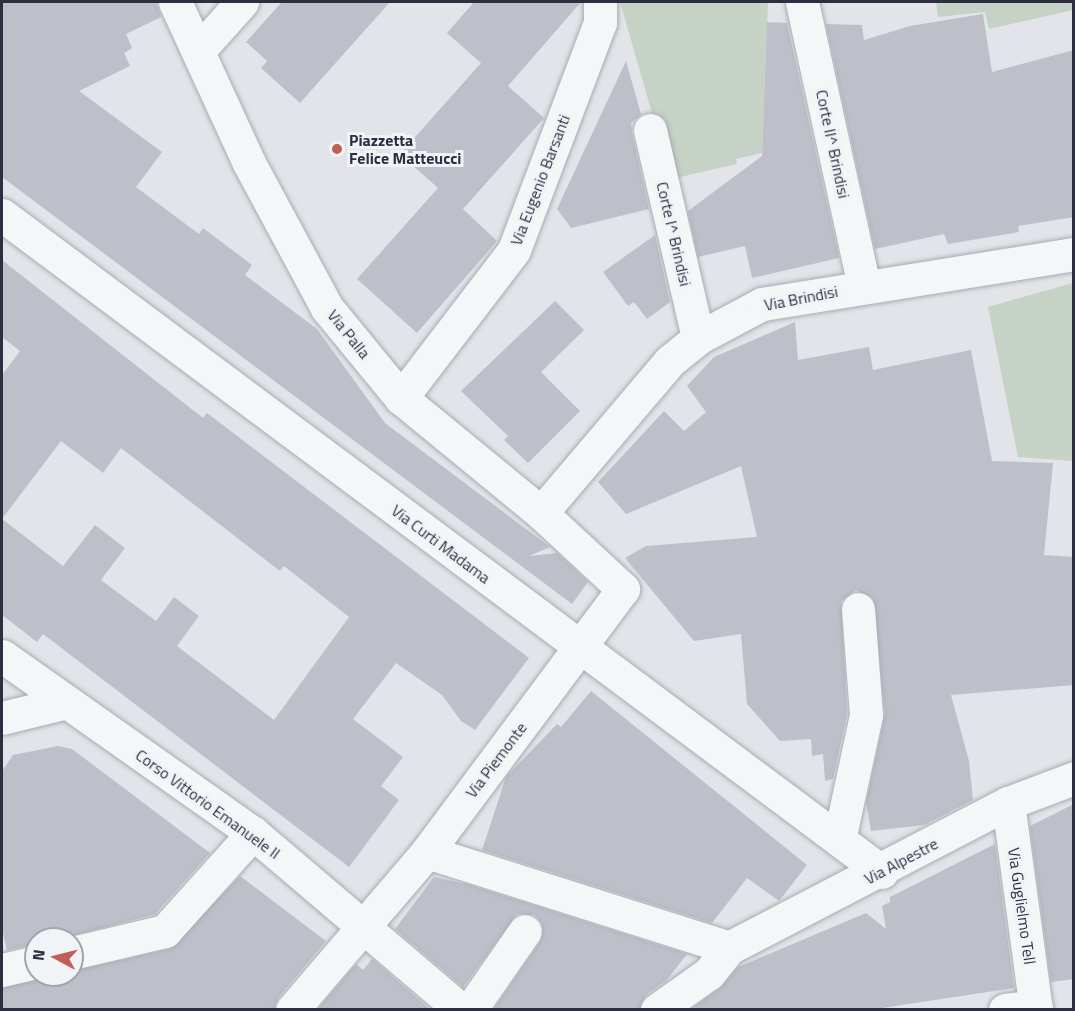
<!DOCTYPE html>
<style>
body{margin:0}
#map{position:relative;width:1075px;height:1011px;overflow:hidden;background:#e3e4e9;font-family:"Titillium Web",sans-serif}
div>[style]{position:absolute}
.green>*{inset:0;background:#c5d2c5}
.building>*{inset:0;background:#bebfc9}
.roads{filter:drop-shadow(0 0 2px #a9aab3) drop-shadow(0 0 2px #a9aab3)}
.minor>*{height:33px;margin:-16.5px;padding:0 16.5px;transform-origin:16.5px;border-radius:16.5px;background:#f5f6f8}
.dots>*{width:16px;height:16px;translate:-50% -50%;box-sizing:border-box;border:3px solid #f2f3f7;border-radius:50%}
span{translate:-50% -50%;white-space:nowrap;text-align:center;line-height:1.15;-webkit-text-stroke:6px #f2f3f7;paint-order:stroke}
.poi-label{font-size:16px;color:#2d2f40;font-weight:700}
.left{translate:0 -50%;text-align:left}
.street-label{font-size:16px;color:#2d2f40}
.frame{position:absolute;inset:0;border:3px solid #2d2f40;pointer-events:none}
.north{position:absolute;left:24px;top:927px;width:60px;height:60px;box-sizing:border-box;background:#f2f3f7;border:2px solid #a3a5ae;border-radius:50%;rotate:277deg;font-size:16px;font-weight:700;line-height:24px;text-align:center;color:#2d2f40}
.north::after{content:'';display:block;margin:auto;width:21px;height:27px;background:#bf5f57;clip-path:polygon(50% 0,100% 100%,50% 72%,0 100%)}
</style>
<div id="map">
<div class="green">
<div style="clip-path:polygon(620px 2px,768px 2px,762px 153px,736px 159px,737px 164px,671px 179px)"></div>
<div style="clip-path:polygon(936px 2px,1073px 2px,1073px 10px,989px 29px,985px 12px,938px 17px)"></div>
<div style="clip-path:polygon(1073px 283px,1073px 461px,1018px 457px,988px 307px)"></div>
</div>
<div class="building">
<div style="clip-path:polygon(2px 2px,156px 2px,161px 17px,126px 34px,132px 48px,124px 53px,130px 66px,79px 91px,162px 152px,136px 187px,199px 234px,203px 228px,252px 265px,245px 275px,317px 329px,385px 423px,550px 547px,529px 556px,557px 553px,588px 582px,572px 604px,2px 177px)"></div>
<div style="clip-path:polygon(282px 2px,390px 2px,300px 103px,261px 68px,267px 61px,246px 42px)"></div>
<div style="clip-path:polygon(474px 2px,581px 2px,508px 86px,544px 118px,463px 209px,497px 241px,417px 333px,357px 279px,438px 188px,400px 154px,481px 63px,447px 33px)"></div>
<div style="clip-path:polygon(983px 14px,992px 72px,1074px 50px,1074px 217px,1018px 226px,1019px 232px,948px 244px,944px 234px,875px 249px,826px 24px,862px 25px,864px 40px,910px 26px)"></div>
<div style="clip-path:polygon(767px 22px,787px 23px,839px 258px,752px 278px,745px 246px,698px 257px,688px 211px,762px 156px)"></div>
<div style="clip-path:polygon(626px 61px,641px 114px,631px 123px,632px 134px,649px 209px,571px 228px,557px 209px)"></div>
<div style="clip-path:polygon(655px 235px,670px 302px,647px 319px,634px 302px,628px 306px,603px 272px)"></div>
<div style="clip-path:polygon(evenodd,2px 260px,203px 418px,207px 413px,529px 658px,475px 730px,461px 721px,442px 695px,396px 663px,353px 719px,403px 757px,381px 786px,399px 800px,349px 867px,43px 634px,37px 642px,2px 615px,2px 375px,20px 351px,2px 337px,2px 260px,61px 441px,103px 473px,121px 448px,280px 571px,284px 566px,349px 617px,274px 720px,177px 646px,199px 616px,174px 597px,156px 621px,101px 580px,125px 548px,95px 525px,63px 566px,2px 519px,61px 441px)"></div>
<div style="clip-path:polygon(555px 301px,584px 330px,541px 372px,580px 411px,528px 463px,504px 440px,508px 436px,461px 391px)"></div>
<div style="clip-path:polygon(795px 322px,798px 360px,869px 347px,873px 370px,971px 350px,992px 461px,1053px 463px,1044px 555px,1074px 557px,1074px 685px,951px 695px,969px 761px,973px 800px,924px 825px,871px 831px,866px 803px,885px 714px,873px 598px,856px 590px,841px 601px,847px 714px,833px 779px,825px 781px,823px 754px,812px 756px,811px 739px,780px 741px,747px 704px,741px 634px,694px 641px,625px 558px,646px 546px,757px 537px,741px 466px,626px 514px,598px 482px,664px 411px,684px 431px,706px 412px,687px 386px,714px 357px)"></div>
<div style="clip-path:polygon(591px 691px,807px 865px,779px 901px,747px 878px,712px 923px,482px 850px,506px 777px,557px 724px,561px 727px)"></div>
<div style="clip-path:polygon(58px 746px,72px 749px,210px 853px,155px 914px,60px 939px,36px 939px,36px 944px,7px 950px,2px 929px,2px 771px,13px 755px)"></div>
<div style="clip-path:polygon(1074px 804px,1074px 979px,1051px 982px,1030px 826px)"></div>
<div style="clip-path:polygon(995px 844px,1014px 988px,869px 1010px,690px 1010px,720px 988px,738px 967px,866px 913px,886px 929px,882px 906px,890px 902px,890px 897px)"></div>
<div style="clip-path:polygon(240px 876px,326px 941px,278px 998px,274px 1010px,2px 1010px,2px 988px,49px 975px,72px 975px,72px 971px,170px 949px)"></div>
<div style="clip-path:polygon(434px 877px,470px 885px,687px 954px,667px 980px,646px 995px,639px 1010px,493px 1010px,540px 942px,542px 924px,535px 915px,517px 914px,463px 987px,395px 929px)"></div>
<div style="clip-path:polygon(372px 959px,431px 1010px,317px 1010px,356px 964px,363px 970px)"></div>
</div>
<div class="roads">
<div class="minor">
<div style="left:175px;top:2px;width:177px;rotate:65.3deg"></div>
<div style="left:249px;top:163px;width:165px;rotate:61.7deg"></div>
<div style="left:327px;top:308px;width:117px;rotate:50.6deg"></div>
<div style="left:401px;top:398px;width:181px;rotate:39.4deg"></div>
<div style="left:541px;top:513px;width:112px;rotate:42.8deg"></div>
<div style="left:623px;top:589px;width:328px;rotate:126.7deg"></div>
<div style="left:427px;top:852px;width:208px;rotate:130.5deg"></div>
<div style="left:802px;top:2px;width:291px;rotate:77.7deg"></div>
<div style="left:198px;top:51px;width:66px;rotate:-48.1deg"></div>
<div style="left:650px;top:130px;width:213px;rotate:77deg"></div>
<div style="left:2px;top:215px;width:1098px;rotate:36.74deg"></div>
<div style="left:401px;top:398px;width:186px;rotate:-52.6deg"></div>
<div style="left:514px;top:250px;width:243px;rotate:-69.3deg"></div>
<div style="left:600px;top:23px;width:21px;rotate:-90deg"></div>
<div style="left:541px;top:513px;width:199px;rotate:-49.7deg"></div>
<div style="left:670px;top:361px;width:36px;rotate:-39deg"></div>
<div style="left:698px;top:338px;width:72px;rotate:-28deg"></div>
<div style="left:762px;top:304px;width:316px;rotate:-9.1deg"></div>
<div style="left:2px;top:656px;width:307px;rotate:35.2deg"></div>
<div style="left:253px;top:833px;width:273px;rotate:40.4deg"></div>
<div style="left:2px;top:718px;width:67px;rotate:-13.8deg"></div>
<div style="left:1008px;top:803px;width:209px;rotate:82.3deg"></div>
<div style="left:839px;top:840px;width:128px;rotate:-77.8deg"></div>
<div style="left:866px;top:715px;width:106px;rotate:-94.3deg"></div>
<div style="left:427px;top:852px;width:317px;rotate:17.6deg"></div>
<div style="left:729px;top:948px;width:314px;rotate:-27.5deg"></div>
<div style="left:1008px;top:803px;width:71px;rotate:-20.7deg"></div>
<div style="left:72px;top:953px;width:96px;rotate:-13.3deg"></div>
<div style="left:165px;top:931px;width:132px;rotate:-48.1deg"></div>
<div style="left:2px;top:970px;width:35px;rotate:-13deg"></div>
<div style="left:470px;top:1010px;width:96px;rotate:-55.2deg"></div>
<div style="left:657px;top:1010px;width:64px;rotate:-35.4deg"></div>
<div style="left:709px;top:973px;width:32px;rotate:-51deg"></div>
<div style="left:1005px;top:1010px;width:31px;rotate:-7deg"></div>
</div>
</div>
<div class="dots">
<div style="left:337px;top:149px;background:#bf5f57"></div>
</div>
<div class="poi-label">
<span class="left" style="left:349px;top:149px">Piazzetta<br>Felice Matteucci</span>
</div>
<div class="street-label">
<span style="left:833px;top:144px;rotate:78deg">Corte II^ Brindisi</span>
<span style="left:540px;top:180px;rotate:-69deg">Via Eugenio Barsanti</span>
<span style="left:674px;top:234px;rotate:77deg">Corte I^ Brindisi</span>
<span style="left:801px;top:298px;rotate:-11deg">Via Brindisi</span>
<span style="left:349px;top:334px;rotate:51deg">Via Palla</span>
<span style="left:441px;top:544px;rotate:37deg">Via Curti Madama</span>
<span style="left:496px;top:760px;rotate:-53deg">Via Piemonte</span>
<span style="left:208px;top:804px;rotate:36deg">Corso Vittorio Emanuele II</span>
<span style="left:901px;top:861px;rotate:-28deg">Via Alpestre</span>
<span style="left:1022px;top:906px;rotate:82deg">Via Guglielmo Tell</span>
</div>
<div class="frame"></div>
<div class="north">N</div>
</div>
